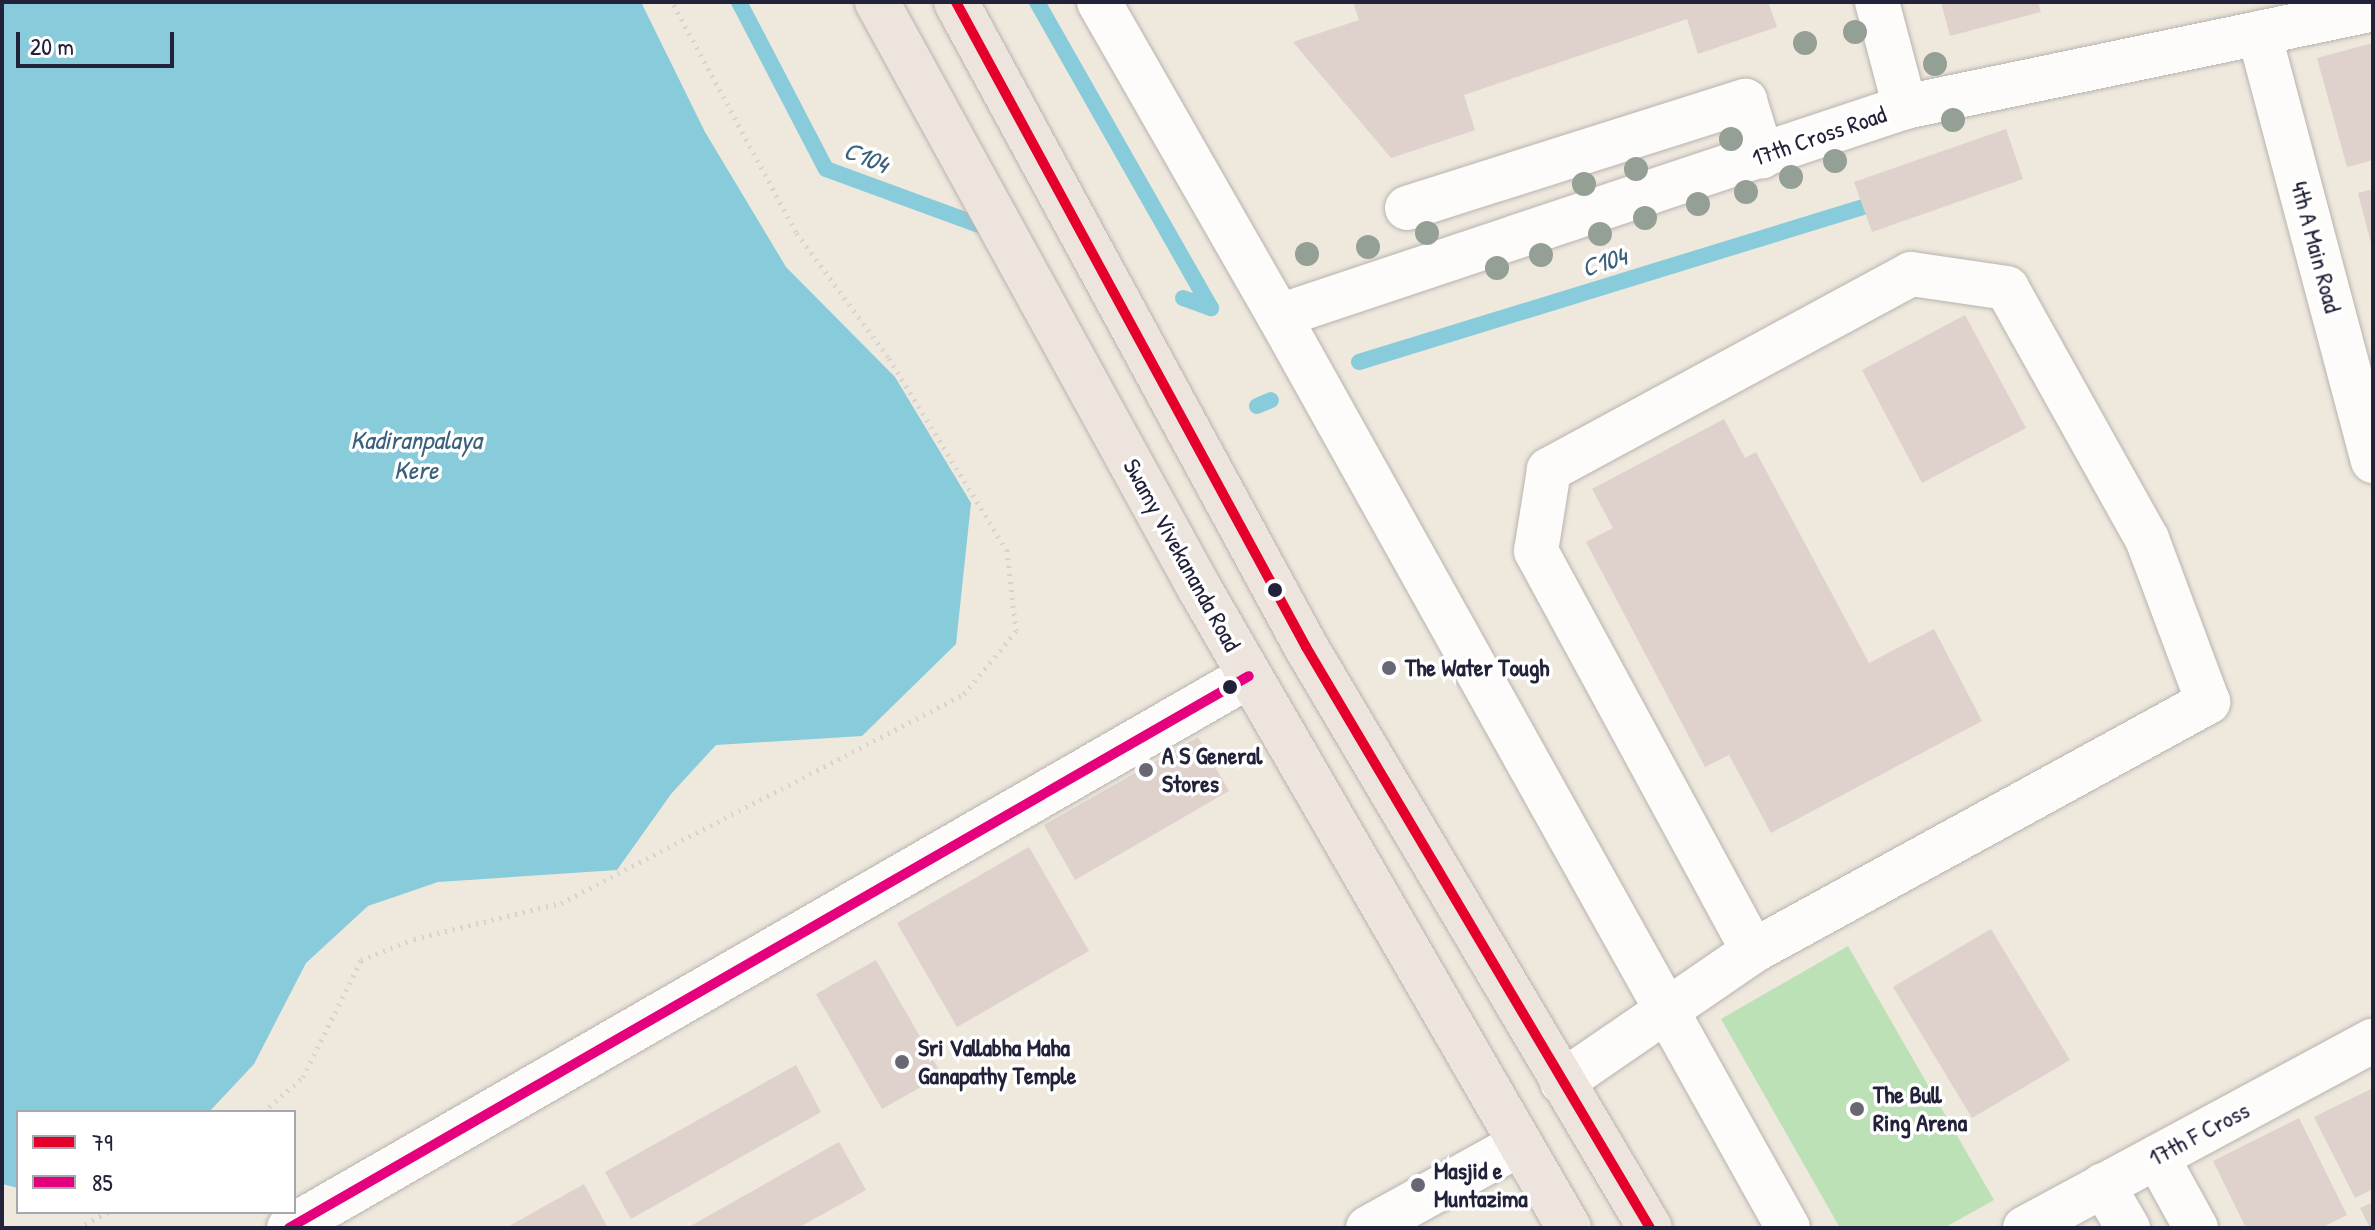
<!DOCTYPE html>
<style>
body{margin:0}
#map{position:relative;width:2375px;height:1230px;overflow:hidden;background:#efe8dd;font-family:"Patrick Hand",sans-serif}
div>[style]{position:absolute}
.green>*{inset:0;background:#bce1b6}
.water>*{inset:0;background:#88cbdb}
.stream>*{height:16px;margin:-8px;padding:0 8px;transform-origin:8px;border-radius:8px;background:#88cbdb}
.building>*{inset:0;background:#dfd1cc}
.path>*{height:5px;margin-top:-2.5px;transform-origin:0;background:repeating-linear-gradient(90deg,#d5d4d2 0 2px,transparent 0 8px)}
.roads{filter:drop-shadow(0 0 2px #b7b3af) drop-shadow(0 0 2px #b7b3af)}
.minor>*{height:44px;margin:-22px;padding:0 22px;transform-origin:22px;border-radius:22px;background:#fdfcfa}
.major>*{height:44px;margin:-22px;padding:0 22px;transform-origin:22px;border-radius:22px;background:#ede5dd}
.bus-1>*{height:10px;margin:-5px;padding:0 5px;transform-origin:5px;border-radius:5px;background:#e4002b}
.bus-2>*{height:10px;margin:-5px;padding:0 5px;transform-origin:5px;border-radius:5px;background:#e5007d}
.trees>*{width:24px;height:24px;margin:-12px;border-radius:50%;background:#949f96}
.dots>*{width:22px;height:22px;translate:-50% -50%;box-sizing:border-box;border:4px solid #fff;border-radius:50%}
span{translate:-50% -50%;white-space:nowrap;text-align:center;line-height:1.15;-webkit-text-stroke:7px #fff;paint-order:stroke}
.street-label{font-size:24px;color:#22223b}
.poi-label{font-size:24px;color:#22223b;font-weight:700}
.left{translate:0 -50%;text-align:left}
.water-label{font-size:26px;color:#39617b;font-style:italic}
.frame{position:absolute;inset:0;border:4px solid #22223b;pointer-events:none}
.legend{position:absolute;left:16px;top:1110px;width:280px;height:104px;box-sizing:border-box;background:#fff;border:2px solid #a7a7b1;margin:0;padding:10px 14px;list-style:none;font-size:24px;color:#22223b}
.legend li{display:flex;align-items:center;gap:16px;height:40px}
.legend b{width:40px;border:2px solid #a7a7b1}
.scale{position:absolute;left:16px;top:32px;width:158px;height:36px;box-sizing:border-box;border:4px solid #22223b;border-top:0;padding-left:10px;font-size:24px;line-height:28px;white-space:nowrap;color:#22223b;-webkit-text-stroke:6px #fff;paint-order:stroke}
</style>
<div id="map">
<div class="green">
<div style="clip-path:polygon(1848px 946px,1994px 1200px,1944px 1228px,1840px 1228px,1721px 1019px)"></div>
</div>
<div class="water">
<div style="clip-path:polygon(2px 2px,641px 2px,705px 132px,786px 267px,895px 377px,971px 503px,956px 644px,862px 736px,716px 745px,671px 794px,617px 870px,438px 882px,368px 906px,306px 963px,254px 1064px,209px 1112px,18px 1112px,18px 1188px,2px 1184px)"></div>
</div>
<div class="stream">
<div style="left:739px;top:2px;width:188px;rotate:62.5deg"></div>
<div style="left:826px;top:169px;width:178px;rotate:20.1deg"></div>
<div style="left:1037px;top:2px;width:352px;rotate:60.4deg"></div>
<div style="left:1183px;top:298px;width:30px;rotate:20deg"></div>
<div style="left:1359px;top:362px;width:527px;rotate:-17.09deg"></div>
<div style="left:1257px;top:406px;width:15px;rotate:-23deg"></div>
</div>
<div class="building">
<div style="clip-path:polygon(1353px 2px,1768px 2px,1777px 27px,1698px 54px,1687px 19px,1464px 95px,1475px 130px,1391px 158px,1293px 42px,1359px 20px)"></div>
<div style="clip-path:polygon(1941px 2px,2038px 2px,2041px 12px,1950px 36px)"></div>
<div style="clip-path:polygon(2373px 43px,2373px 160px,2347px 167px,2317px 58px)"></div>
<div style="clip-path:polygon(2006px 129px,2023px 179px,1872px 232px,1854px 182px)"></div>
<div style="clip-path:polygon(2373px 189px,2373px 247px,2372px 247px,2358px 193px)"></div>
<div style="clip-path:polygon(1965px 315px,2026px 428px,1922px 483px,1862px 370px)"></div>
<div style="clip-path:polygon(1724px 419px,1745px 458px,1756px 452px,1869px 663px,1934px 629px,1982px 721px,1771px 833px,1729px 755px,1705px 767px,1586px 542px,1613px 528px,1592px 489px)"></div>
<div style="clip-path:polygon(1198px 737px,1229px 791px,1075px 880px,1044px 825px)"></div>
<div style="clip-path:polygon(1029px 847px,1089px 951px,957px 1027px,897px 923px)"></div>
<div style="clip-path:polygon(1991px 929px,2070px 1060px,1972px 1118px,1893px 987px)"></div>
<div style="clip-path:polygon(876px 960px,942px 1075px,882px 1109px,816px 994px)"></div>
<div style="clip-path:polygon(796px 1065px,821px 1112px,631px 1219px,605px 1172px)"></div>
<div style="clip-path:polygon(2373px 1088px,2373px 1189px,2355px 1198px,2314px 1117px)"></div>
<div style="clip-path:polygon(2299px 1118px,2347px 1215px,2321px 1228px,2246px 1228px,2213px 1161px)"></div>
<div style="clip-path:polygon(839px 1142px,866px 1190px,798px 1228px,687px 1228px)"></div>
<div style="clip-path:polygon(584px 1184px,608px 1228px,506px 1228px)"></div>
<div style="clip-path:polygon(2373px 1202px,2373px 1228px,2370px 1228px,2360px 1208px)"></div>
</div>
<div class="path">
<div style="left:263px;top:1112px;width:53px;rotate:-41.2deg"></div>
<div style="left:303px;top:1077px;width:131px;rotate:-63.6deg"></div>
<div style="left:361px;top:960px;width:57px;rotate:-21.6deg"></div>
<div style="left:414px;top:939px;width:151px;rotate:-13.8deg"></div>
<div style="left:561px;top:903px;width:454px;rotate:-27.4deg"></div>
<div style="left:964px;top:694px;width:82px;rotate:-50.5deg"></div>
<div style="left:1016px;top:631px;width:81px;rotate:-96.4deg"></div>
<div style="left:1007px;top:551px;width:228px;rotate:-121.5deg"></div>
<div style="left:888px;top:357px;width:155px;rotate:-126.4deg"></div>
<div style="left:796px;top:232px;width:261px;rotate:-118.3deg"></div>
<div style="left:78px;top:1228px;width:34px;rotate:-28deg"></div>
</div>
<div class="roads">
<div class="minor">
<div style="left:1099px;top:2px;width:362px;rotate:60.2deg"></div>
<div style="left:1279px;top:316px;width:1044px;rotate:60.83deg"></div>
<div style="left:1877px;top:2px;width:109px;rotate:75.1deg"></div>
<div style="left:2259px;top:33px;width:443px;rotate:75.1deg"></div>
<div style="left:1407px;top:208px;width:355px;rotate:-17.6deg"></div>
<div style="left:1745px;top:101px;width:58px;rotate:72.8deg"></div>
<div style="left:1279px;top:316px;width:660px;rotate:-18.46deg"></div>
<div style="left:1905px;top:107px;width:478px;rotate:-11.8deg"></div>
<div style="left:1562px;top:1082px;width:232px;rotate:-34.4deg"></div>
<div style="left:1753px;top:951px;width:519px;rotate:-28.69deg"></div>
<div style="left:2208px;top:702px;width:174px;rotate:-110.5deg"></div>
<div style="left:2147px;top:539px;width:287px;rotate:-119.2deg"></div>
<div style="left:2007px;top:288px;width:97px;rotate:-171.7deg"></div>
<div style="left:1911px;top:274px;width:412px;rotate:151.6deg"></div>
<div style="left:1549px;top:470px;width:82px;rotate:99.1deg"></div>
<div style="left:1536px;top:551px;width:455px;rotate:61.5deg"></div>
<div style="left:2157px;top:1157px;width:81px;rotate:61.2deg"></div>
<div style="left:2103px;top:1185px;width:50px;rotate:59.8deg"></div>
<div style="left:289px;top:1228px;width:1107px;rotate:-29.9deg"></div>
<div style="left:1368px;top:1228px;width:174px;rotate:-28.9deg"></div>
<div style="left:2025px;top:1228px;width:395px;rotate:-28.3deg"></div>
</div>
<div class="major">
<div style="left:877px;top:2px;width:672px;rotate:61.19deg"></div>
<div style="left:1201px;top:591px;width:736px;rotate:59.98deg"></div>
<div style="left:956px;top:2px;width:734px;rotate:61.51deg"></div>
<div style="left:1306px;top:647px;width:675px;rotate:59.37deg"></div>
</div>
</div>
<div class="bus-1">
<div style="left:956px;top:2px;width:734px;rotate:61.51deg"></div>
<div style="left:1306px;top:647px;width:675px;rotate:59.37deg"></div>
</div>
<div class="bus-2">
<div style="left:289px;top:1228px;width:1107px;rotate:-29.9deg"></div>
</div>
<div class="trees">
<div style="left:1855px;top:32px"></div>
<div style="left:1805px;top:43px"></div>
<div style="left:1935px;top:64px"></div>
<div style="left:1953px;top:120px"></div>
<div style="left:1731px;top:139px"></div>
<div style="left:1835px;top:161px"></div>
<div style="left:1636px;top:169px"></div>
<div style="left:1791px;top:177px"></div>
<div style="left:1584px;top:184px"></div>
<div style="left:1746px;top:192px"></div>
<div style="left:1698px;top:204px"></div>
<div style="left:1645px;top:218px"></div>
<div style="left:1427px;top:233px"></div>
<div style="left:1600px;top:234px"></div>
<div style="left:1368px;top:247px"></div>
<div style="left:1307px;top:254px"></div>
<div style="left:1541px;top:255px"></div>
<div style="left:1497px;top:268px"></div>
</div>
<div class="dots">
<div style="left:1275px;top:590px;background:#22223b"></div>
<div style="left:1389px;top:668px;background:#6a6774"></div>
<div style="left:1230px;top:687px;background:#22223b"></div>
<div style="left:1146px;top:770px;background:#6a6774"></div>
<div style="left:902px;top:1062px;background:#6a6774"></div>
<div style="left:1857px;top:1109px;background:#6a6774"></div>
<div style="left:1418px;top:1185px;background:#6a6774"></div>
</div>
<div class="street-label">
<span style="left:1819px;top:136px;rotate:-19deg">17th Cross Road</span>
<span style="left:2316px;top:247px;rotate:75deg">4th A Main Road</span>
<span style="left:1182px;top:555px;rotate:61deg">Swamy Vivekananda Road</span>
<span style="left:2199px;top:1134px;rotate:-28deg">17th F Cross</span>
</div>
<div class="poi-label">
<span class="left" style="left:1405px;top:668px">The Water Tough</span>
<span class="left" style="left:1162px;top:770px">A S General<br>Stores</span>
<span class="left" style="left:918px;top:1062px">Sri Vallabha Maha<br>Ganapathy Temple</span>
<span class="left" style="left:1873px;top:1109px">The Bull<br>Ring Arena</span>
<span class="left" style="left:1434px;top:1185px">Masjid e<br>Muntazima</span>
</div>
<div class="water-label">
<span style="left:866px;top:157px;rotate:22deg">C104</span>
<span style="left:1604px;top:262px;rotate:-17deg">C104</span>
<span style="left:416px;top:455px">Kadiranpalaya<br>Kere</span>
</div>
<div class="frame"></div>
<ul class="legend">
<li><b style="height:10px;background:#e4002b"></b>79</li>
<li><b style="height:10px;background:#e5007d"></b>85</li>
</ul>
<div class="scale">20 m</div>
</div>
